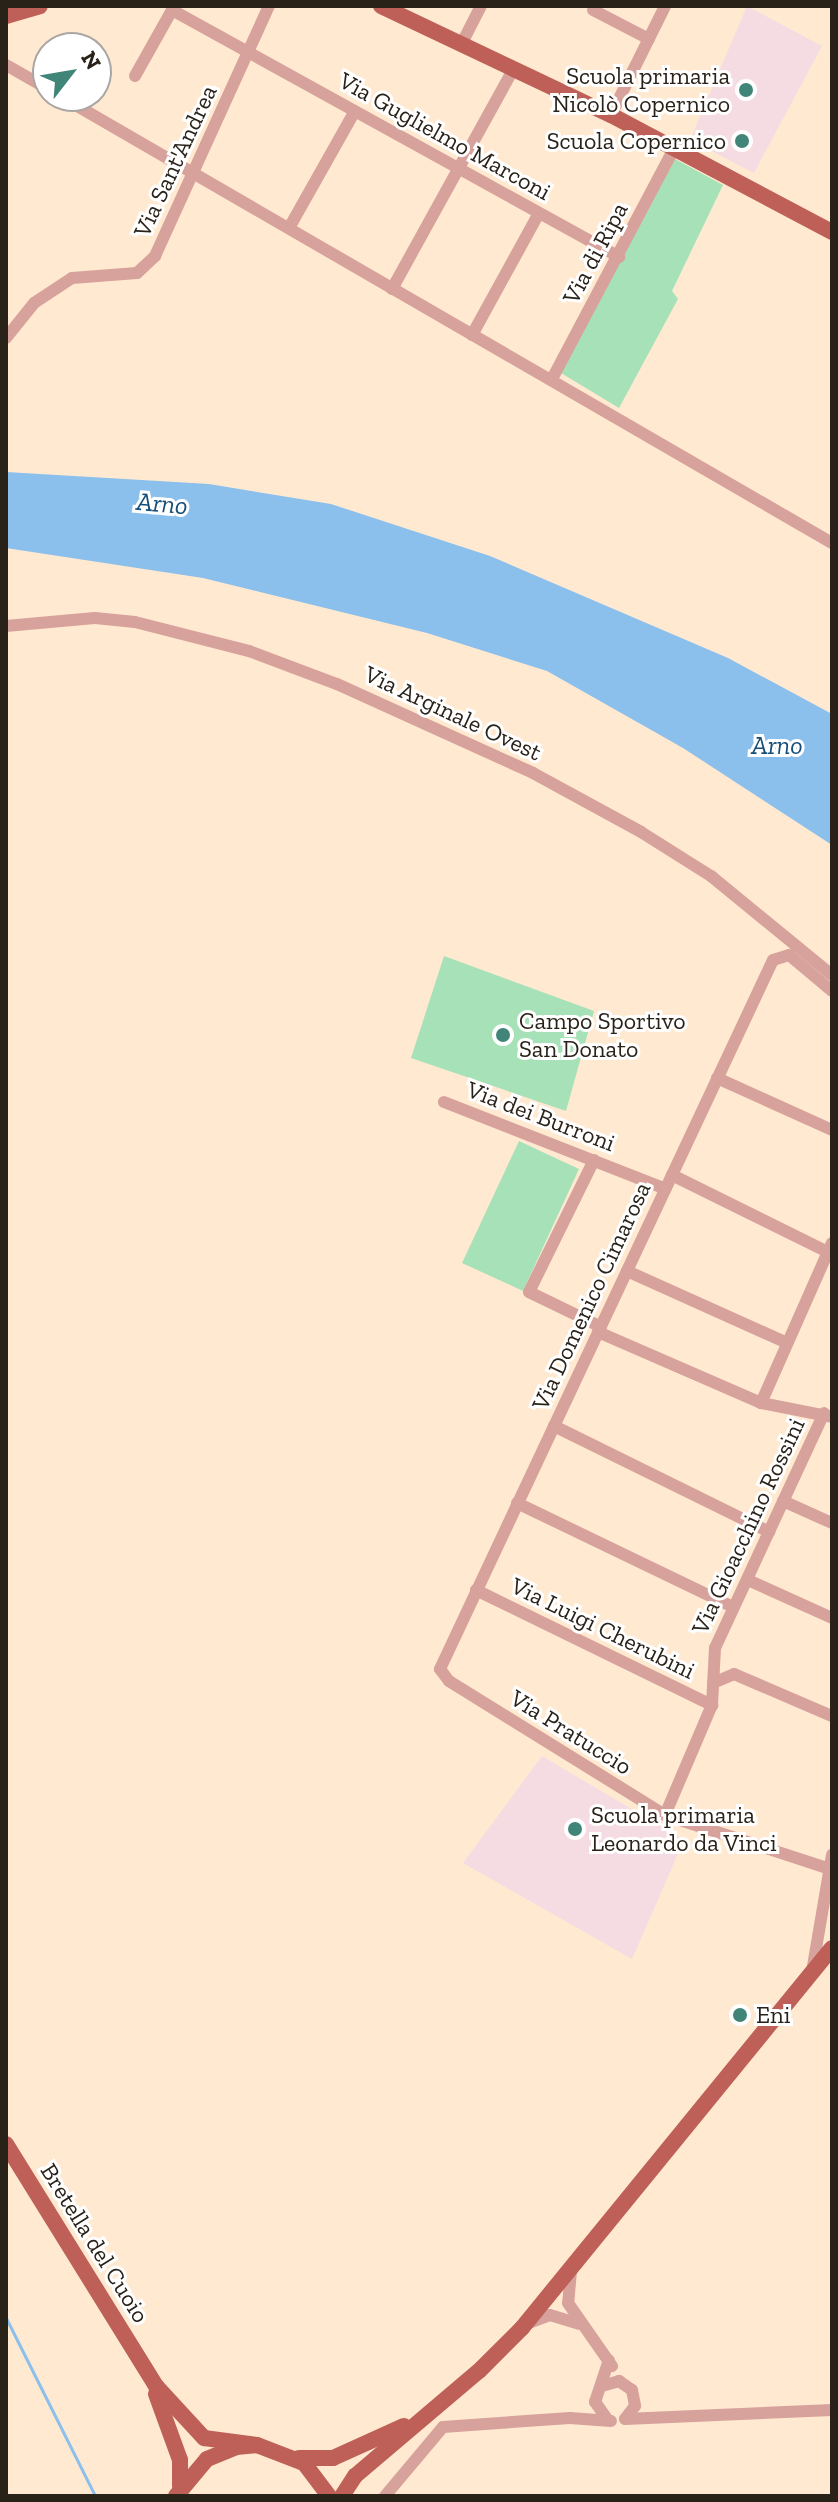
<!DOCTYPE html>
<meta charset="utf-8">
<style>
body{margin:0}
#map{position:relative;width:838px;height:2502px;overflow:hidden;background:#ffe9d1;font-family:"Zilla Slab",serif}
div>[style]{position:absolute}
.education>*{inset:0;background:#f5dce3}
.green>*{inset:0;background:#a7e1b8}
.water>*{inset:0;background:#8bbfec}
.stream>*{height:3px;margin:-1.5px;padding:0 1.5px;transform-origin:1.5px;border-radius:1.5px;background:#8bbfec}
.minor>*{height:12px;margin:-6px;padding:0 6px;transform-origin:6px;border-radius:6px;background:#d8a29c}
.major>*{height:16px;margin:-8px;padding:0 8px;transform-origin:8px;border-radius:8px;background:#be6058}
.dots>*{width:22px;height:22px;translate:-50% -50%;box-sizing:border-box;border:4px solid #fff;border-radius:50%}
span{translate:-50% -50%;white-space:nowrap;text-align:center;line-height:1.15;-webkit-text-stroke:6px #fff;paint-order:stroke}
.poi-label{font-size:24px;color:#292219}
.right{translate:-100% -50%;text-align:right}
.left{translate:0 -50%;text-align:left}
.street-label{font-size:24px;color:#292219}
.water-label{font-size:26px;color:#154e78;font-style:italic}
.frame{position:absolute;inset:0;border:8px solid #292219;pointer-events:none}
.north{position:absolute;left:32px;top:32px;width:80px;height:80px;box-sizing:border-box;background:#fff;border:2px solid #a9a7a3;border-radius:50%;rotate:59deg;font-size:22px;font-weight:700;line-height:32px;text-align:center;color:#292219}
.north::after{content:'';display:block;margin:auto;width:28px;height:36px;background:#418578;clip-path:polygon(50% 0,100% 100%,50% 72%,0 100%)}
</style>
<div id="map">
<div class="education">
<div style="clip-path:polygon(747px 6px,822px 46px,754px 173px,690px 140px)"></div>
<div style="clip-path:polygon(542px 1756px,684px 1840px,632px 1959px,463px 1863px)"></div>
</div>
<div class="green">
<div style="clip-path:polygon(675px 159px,723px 185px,672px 291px,678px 299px,619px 408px,561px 373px)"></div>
<div style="clip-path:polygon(444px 956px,594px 1011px,566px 1111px,411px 1058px)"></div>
<div style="clip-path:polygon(519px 1141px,579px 1169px,523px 1291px,462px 1263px)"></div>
</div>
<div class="water">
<div style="clip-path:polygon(6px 472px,209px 484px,331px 504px,490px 556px,728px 658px,832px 714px,832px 845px,683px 748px,547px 671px,427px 633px,203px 578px,6px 548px)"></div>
</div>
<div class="stream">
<div style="left:6px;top:2318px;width:199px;rotate:63.4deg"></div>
</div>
<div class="minor">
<div style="left:593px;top:10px;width:63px;rotate:27.4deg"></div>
<div style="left:461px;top:45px;width:44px;rotate:-62.9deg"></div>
<div style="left:6px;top:65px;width:48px;rotate:29.7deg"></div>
<div style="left:135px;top:76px;width:76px;rotate:-60.7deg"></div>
<div style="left:172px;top:10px;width:511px;rotate:28.92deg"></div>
<div style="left:60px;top:96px;width:892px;rotate:30.07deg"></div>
<div style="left:611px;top:115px;width:122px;rotate:-63.6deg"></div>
<div style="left:289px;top:228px;width:134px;rotate:-60.6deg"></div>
<div style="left:392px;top:289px;width:252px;rotate:-61.1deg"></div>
<div style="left:472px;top:335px;width:137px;rotate:-61.2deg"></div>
<div style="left:6px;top:338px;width:45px;rotate:-51.3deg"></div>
<div style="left:34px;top:303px;width:45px;rotate:-33.3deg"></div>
<div style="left:72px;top:278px;width:65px;rotate:-4.4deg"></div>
<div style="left:137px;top:273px;width:25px;rotate:-43deg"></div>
<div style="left:155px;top:256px;width:275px;rotate:-65.5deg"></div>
<div style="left:552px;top:379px;width:263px;rotate:-62.1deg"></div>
<div style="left:6px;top:626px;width:89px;rotate:-5.1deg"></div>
<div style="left:95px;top:618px;width:40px;rotate:5.7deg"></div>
<div style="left:135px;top:622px;width:118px;rotate:14.3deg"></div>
<div style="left:249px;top:651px;width:94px;rotate:20.6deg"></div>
<div style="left:337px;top:684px;width:215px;rotate:24.4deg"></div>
<div style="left:533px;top:773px;width:123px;rotate:28.6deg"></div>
<div style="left:641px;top:832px;width:83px;rotate:32.2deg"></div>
<div style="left:711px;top:876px;width:156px;rotate:39.3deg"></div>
<div style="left:717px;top:1078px;width:126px;rotate:24.3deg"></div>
<div style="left:444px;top:1102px;width:238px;rotate:21.4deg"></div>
<div style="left:594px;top:1160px;width:147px;rotate:116.2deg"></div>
<div style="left:529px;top:1292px;width:80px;rotate:25.9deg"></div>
<div style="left:672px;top:1175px;width:178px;rotate:26.3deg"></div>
<div style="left:627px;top:1271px;width:175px;rotate:24.2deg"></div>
<div style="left:598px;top:1332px;width:178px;rotate:23.5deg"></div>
<div style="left:761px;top:1403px;width:72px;rotate:11.2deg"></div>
<div style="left:761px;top:1403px;width:175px;rotate:-66.1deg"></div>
<div style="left:554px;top:1426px;width:240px;rotate:26.2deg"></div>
<div style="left:783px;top:1501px;width:54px;rotate:24.2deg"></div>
<div style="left:517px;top:1503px;width:240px;rotate:25.7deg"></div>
<div style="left:748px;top:1580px;width:92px;rotate:24.3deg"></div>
<div style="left:476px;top:1590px;width:263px;rotate:26deg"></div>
<div style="left:713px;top:1683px;width:23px;rotate:-23deg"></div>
<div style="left:734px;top:1674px;width:107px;rotate:23.2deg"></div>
<div style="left:665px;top:1815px;width:120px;rotate:-66.9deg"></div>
<div style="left:712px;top:1705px;width:57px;rotate:-87deg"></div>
<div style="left:715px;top:1648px;width:259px;rotate:-65.1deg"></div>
<div style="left:830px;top:1869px;width:174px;rotate:-161.9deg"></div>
<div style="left:665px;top:1815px;width:254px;rotate:-148.2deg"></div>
<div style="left:449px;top:1681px;width:15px;rotate:-127deg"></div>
<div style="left:440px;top:1669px;width:783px;rotate:-64.84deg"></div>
<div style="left:773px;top:960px;width:17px;rotate:-17deg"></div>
<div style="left:789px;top:955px;width:56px;rotate:39.9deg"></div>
<div style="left:813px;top:1966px;width:113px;rotate:-80.3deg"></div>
<div style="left:571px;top:2271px;width:32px;rotate:95deg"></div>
<div style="left:568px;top:2303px;width:77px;rotate:55.1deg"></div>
<div style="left:529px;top:2323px;width:22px;rotate:-21deg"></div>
<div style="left:550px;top:2315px;width:30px;rotate:17deg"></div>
<div style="left:602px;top:2386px;width:18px;rotate:-16deg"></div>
<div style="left:619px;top:2381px;width:16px;rotate:35deg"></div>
<div style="left:632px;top:2390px;width:16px;rotate:79deg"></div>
<div style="left:635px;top:2406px;width:16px;rotate:128deg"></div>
<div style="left:607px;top:2419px;width:21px;rotate:-125deg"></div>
<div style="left:595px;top:2402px;width:44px;rotate:-71.6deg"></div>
<div style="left:625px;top:2419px;width:207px;rotate:-2.5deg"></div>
<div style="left:385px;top:2496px;width:90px;rotate:-50deg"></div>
<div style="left:443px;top:2427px;width:127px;rotate:-4.1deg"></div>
<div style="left:570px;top:2418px;width:41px;rotate:4.2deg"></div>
</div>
<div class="major">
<div style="left:381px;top:6px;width:255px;rotate:25.4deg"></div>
<div style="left:611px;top:115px;width:250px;rotate:27.9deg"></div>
<div style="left:6px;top:16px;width:35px;rotate:-16deg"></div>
<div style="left:6px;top:2144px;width:285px;rotate:58.2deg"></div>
<div style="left:156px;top:2386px;width:71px;rotate:47.3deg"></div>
<div style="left:204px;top:2438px;width:53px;rotate:7.5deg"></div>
<div style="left:156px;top:2394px;width:70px;rotate:70deg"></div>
<div style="left:180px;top:2460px;width:26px;rotate:90deg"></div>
<div style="left:299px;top:2458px;width:34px"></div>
<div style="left:333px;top:2458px;width:78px;rotate:-24.3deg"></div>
<div style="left:176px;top:2496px;width:48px;rotate:-50deg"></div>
<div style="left:207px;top:2459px;width:31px;rotate:-22deg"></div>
<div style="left:236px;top:2447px;width:21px;rotate:-5deg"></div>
<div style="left:257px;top:2445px;width:50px;rotate:21deg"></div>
<div style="left:304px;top:2463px;width:41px;rotate:52.9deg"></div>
<div style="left:342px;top:2496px;width:24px;rotate:-57deg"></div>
<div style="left:355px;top:2476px;width:162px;rotate:-40.3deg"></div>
<div style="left:479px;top:2371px;width:61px;rotate:-45deg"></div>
<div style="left:522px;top:2328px;width:490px;rotate:-50.8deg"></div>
</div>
<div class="dots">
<div style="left:746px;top:90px;background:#418578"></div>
<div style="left:742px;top:141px;background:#418578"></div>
<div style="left:503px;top:1035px;background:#418578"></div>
<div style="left:575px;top:1829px;background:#418578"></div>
<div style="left:740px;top:2015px;background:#418578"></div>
</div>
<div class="poi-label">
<span class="right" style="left:730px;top:90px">Scuola primaria<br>Nicolò Copernico</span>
<span class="right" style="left:726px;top:141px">Scuola Copernico</span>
<span class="left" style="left:519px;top:1035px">Campo Sportivo<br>San Donato</span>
<span class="left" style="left:591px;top:1829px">Scuola primaria<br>Leonardo da Vinci</span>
<span class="left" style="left:756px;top:2015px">Eni</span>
</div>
<div class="street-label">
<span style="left:445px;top:136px;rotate:29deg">Via Guglielmo Marconi</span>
<span style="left:175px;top:161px;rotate:-65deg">Via Sant'Andrea</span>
<span style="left:595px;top:253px;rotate:-62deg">Via di Ripa</span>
<span style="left:453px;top:713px;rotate:25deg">Via Arginale Ovest</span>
<span style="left:541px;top:1116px;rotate:21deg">Via dei Burroni</span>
<span style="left:591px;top:1296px;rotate:-65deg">Via Domenico Cimarosa</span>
<span style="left:748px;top:1526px;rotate:-65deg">Via Gioacchino Rossini</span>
<span style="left:603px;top:1628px;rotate:26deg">Via Luigi Cherubini</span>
<span style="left:571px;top:1732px;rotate:32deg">Via Pratuccio</span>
<span style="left:95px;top:2243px;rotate:58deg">Bretella del Cuoio</span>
</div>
<div class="water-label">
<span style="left:162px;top:504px;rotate:5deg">Arno</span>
<span style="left:777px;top:746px">Arno</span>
</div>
<div class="frame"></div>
<div class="north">N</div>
</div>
